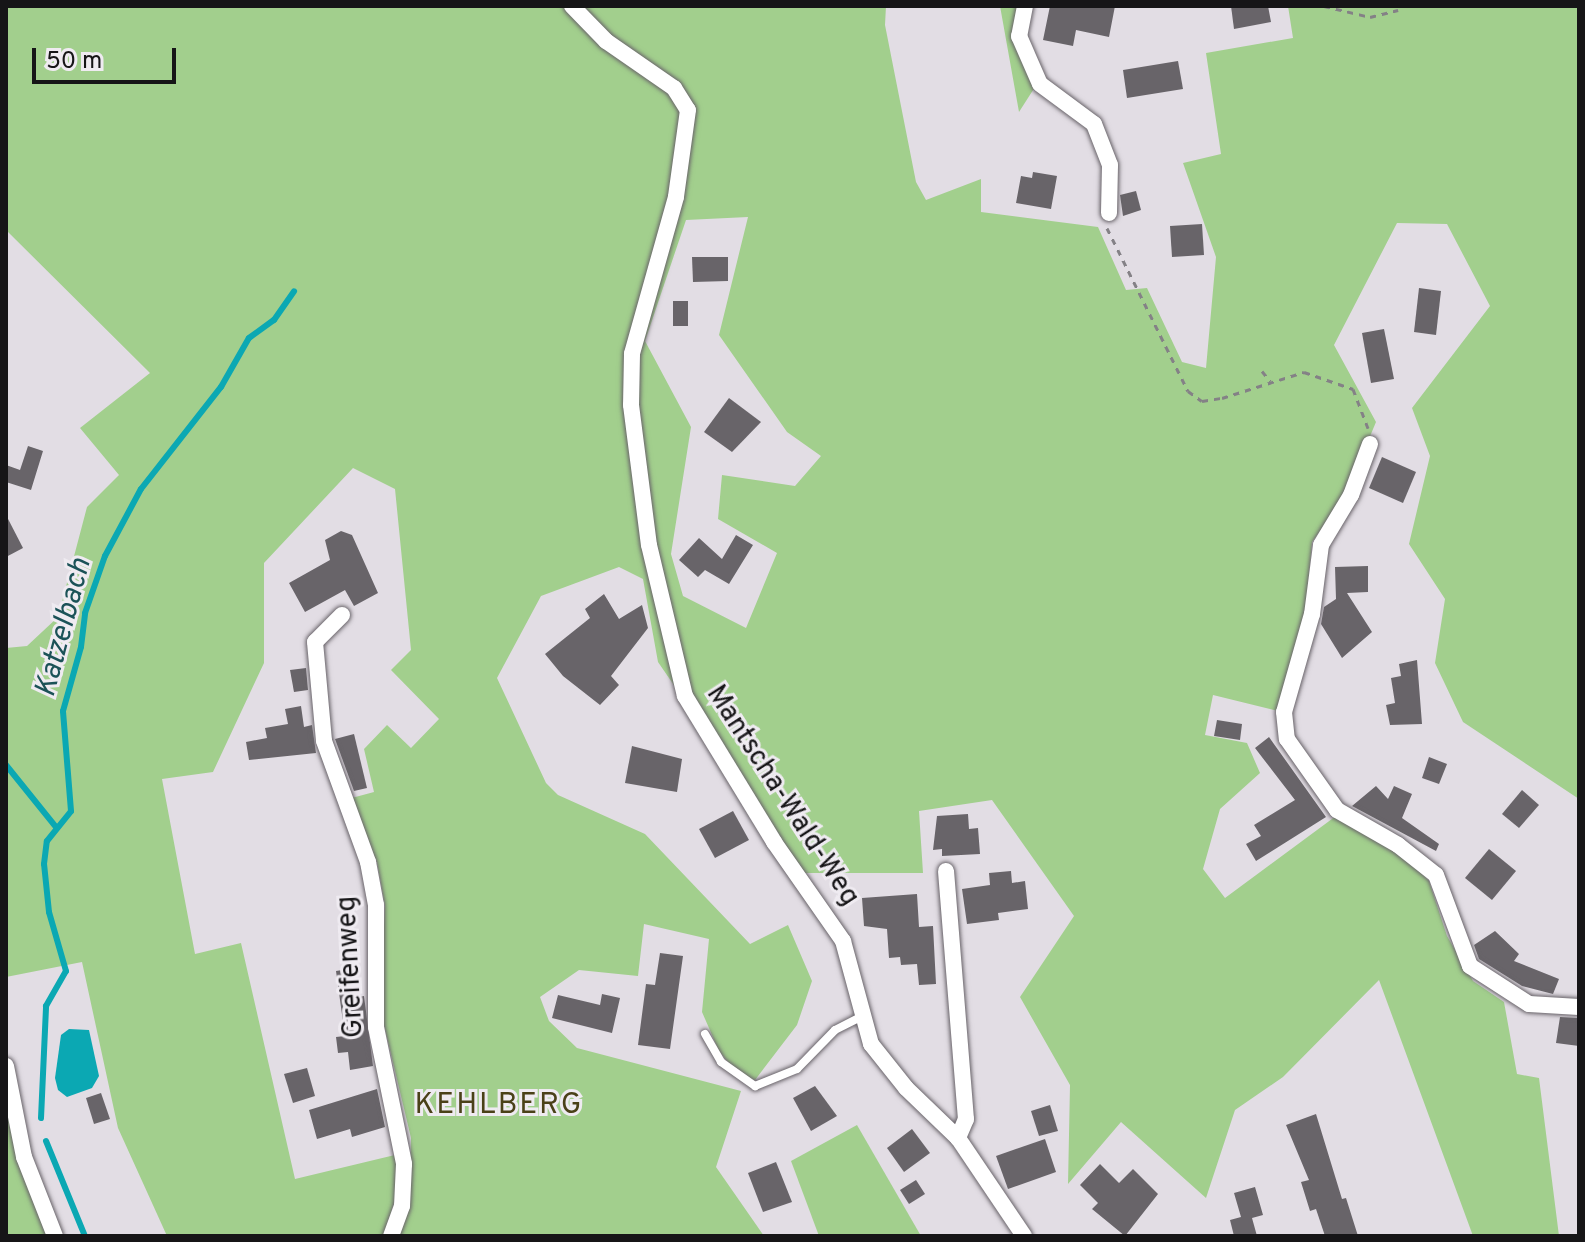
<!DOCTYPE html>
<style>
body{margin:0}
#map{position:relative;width:1585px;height:1242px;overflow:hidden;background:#e2dde4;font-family:Overpass,sans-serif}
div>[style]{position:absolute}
.green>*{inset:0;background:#a2cf8d}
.water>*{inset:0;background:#0ba8b3}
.stream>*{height:6px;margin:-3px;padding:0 3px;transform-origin:3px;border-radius:3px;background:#0ba8b3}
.building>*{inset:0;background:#686469}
.path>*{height:3px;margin-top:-1.5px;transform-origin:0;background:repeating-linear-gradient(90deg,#848186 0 6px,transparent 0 12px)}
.roads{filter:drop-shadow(0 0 2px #686369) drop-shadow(0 0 2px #686369)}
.service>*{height:8px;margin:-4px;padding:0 4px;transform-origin:4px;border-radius:4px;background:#fff}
.minor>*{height:16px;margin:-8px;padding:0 8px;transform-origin:8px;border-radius:8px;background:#fff}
span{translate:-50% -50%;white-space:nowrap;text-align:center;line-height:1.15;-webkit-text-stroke:6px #efebf1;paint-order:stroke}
.street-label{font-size:28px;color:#161517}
.water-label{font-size:30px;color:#1b5257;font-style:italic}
.neighbourhood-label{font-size:30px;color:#4a4118;letter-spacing:2px}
.frame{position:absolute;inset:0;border:8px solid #161517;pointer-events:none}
.scale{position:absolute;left:32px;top:48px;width:144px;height:36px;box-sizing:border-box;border:4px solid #161517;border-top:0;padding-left:10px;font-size:24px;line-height:28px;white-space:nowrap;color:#161517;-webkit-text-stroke:6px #efebf1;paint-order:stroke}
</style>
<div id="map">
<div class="green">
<div style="clip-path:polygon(evenodd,6px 6px,886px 6px,885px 25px,916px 182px,926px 200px,981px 179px,981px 212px,1098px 227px,1126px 290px,1147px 288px,1182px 362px,1206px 368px,1216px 257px,1183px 163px,1221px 154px,1206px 53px,1293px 38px,1288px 6px,1579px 6px,1579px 799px,1463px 722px,1435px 663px,1445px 599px,1409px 544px,1430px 456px,1412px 408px,1490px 306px,1447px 224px,1397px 223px,1334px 345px,1376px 422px,1345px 496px,1312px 542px,1305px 618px,1278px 711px,1213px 695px,1205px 735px,1247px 743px,1260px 773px,1220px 809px,1203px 869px,1225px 898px,1336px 816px,1398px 849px,1429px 881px,1447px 936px,1473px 981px,1504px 1002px,1517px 1074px,1539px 1078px,1559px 1236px,1473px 1236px,1379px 980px,1283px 1077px,1235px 1110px,1206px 1198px,1121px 1122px,1068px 1184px,1070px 1085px,1020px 997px,1074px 916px,992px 800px,919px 811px,923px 873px,803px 873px,658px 662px,643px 579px,619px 567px,541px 596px,497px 678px,546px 783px,558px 795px,645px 834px,750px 944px,788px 925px,812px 981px,797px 1025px,755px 1080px,737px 1073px,719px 1051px,702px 1012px,709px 939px,644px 924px,638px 976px,579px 970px,540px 997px,549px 1021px,577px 1048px,741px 1091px,716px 1167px,764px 1236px,397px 1236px,410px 1192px,411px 1138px,380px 1008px,385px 906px,377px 862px,348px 799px,374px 792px,364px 749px,387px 725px,411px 748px,439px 719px,391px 670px,411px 650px,395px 489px,353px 468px,264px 563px,264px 663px,213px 772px,162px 779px,195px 954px,241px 943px,295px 1179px,399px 1154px,397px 1193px,384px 1236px,167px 1236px,118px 1128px,82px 962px,6px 977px,6px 648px,27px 646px,58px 617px,87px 507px,119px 475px,80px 428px,150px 373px,6px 230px,6px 6px,748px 217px,719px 335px,787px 432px,821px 456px,795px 486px,722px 475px,718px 519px,777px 553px,746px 628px,683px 596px,671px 554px,691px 427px,645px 341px,686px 220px,748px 217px)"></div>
<div style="clip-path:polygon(1000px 6px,1018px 6px,1014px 40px,1035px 87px,1019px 112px)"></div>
<div style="clip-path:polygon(6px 1066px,51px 1236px,6px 1236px)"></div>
<div style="clip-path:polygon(857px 1125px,921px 1236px,819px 1236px,791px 1161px)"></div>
</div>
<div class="water">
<div style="clip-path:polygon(89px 1030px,99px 1076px,92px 1088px,67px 1097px,58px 1090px,55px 1078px,61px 1035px,69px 1029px)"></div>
</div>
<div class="stream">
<div style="left:6px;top:765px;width:80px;rotate:51.1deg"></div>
<div style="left:41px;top:1118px;width:112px;rotate:-87.4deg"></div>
<div style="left:46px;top:1006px;width:40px;rotate:-60.3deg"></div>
<div style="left:66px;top:971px;width:61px;rotate:-106.1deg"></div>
<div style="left:49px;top:912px;width:48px;rotate:-95.9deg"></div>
<div style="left:44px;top:864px;width:23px;rotate:-83deg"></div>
<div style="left:47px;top:841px;width:38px;rotate:-51deg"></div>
<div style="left:71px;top:811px;width:100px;rotate:-94.6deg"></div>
<div style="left:63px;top:711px;width:66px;rotate:-74.3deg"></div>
<div style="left:81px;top:647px;width:34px;rotate:-83deg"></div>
<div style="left:85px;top:613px;width:60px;rotate:-70.7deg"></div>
<div style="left:105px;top:556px;width:76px;rotate:-61.8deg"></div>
<div style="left:141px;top:489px;width:130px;rotate:-51.9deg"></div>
<div style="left:221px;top:387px;width:56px;rotate:-60.3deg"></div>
<div style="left:249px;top:338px;width:31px;rotate:-36deg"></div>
<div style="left:274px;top:320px;width:35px;rotate:-55deg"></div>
<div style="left:46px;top:1141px;width:103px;rotate:67.7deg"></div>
</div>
<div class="building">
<div style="clip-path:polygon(1050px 6px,1115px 6px,1109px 37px,1076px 30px,1073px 46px,1043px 40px)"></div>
<div style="clip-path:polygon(1231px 6px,1268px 6px,1271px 22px,1234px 29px)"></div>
<div style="clip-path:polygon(1178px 61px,1183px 89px,1127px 98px,1123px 70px)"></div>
<div style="clip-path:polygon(1033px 172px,1057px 176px,1051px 209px,1016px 203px,1021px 176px,1032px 178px)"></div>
<div style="clip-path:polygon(1136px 191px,1141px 210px,1123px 216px,1120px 195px)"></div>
<div style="clip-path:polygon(1202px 224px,1204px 255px,1172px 257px,1170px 226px)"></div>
<div style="clip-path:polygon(692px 257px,728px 257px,728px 281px,693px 282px)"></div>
<div style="clip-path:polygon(1419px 288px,1441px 291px,1436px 335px,1414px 332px)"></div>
<div style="clip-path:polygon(673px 301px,688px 301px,688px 326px,673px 326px)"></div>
<div style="clip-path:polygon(1384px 329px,1394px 379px,1371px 383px,1362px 333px)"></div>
<div style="clip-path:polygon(729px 398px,761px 422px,732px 452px,704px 432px)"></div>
<div style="clip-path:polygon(28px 446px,43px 451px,31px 490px,6px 482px,6px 465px,20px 470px)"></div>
<div style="clip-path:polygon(1382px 457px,1416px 472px,1403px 503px,1369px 488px)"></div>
<div style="clip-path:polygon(6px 515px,23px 548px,6px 557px)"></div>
<div style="clip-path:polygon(341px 531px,352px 535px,378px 593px,354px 606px,345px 590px,305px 612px,289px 583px,330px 560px,325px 540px)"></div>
<div style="clip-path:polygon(736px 535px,753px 545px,729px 584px,705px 570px,698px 577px,679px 560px,699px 538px,722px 559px)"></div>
<div style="clip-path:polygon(1368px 566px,1368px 592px,1347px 593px,1372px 632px,1342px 658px,1321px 624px,1324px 607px,1336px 599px,1335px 567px)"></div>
<div style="clip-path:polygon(604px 594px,619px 619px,642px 605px,648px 628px,611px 676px,619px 685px,600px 705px,563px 676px,545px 654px,590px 618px,585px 609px)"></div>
<div style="clip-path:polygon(1417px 660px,1422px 724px,1390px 725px,1386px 705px,1395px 703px,1391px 678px,1401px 676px,1399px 664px)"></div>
<div style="clip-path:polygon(306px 668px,308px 690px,294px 692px,290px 670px)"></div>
<div style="clip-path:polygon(301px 706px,304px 727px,312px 725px,316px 753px,249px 760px,246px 742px,267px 738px,265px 728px,288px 724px,285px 709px)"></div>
<div style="clip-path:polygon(1217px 720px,1242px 724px,1240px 740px,1214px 736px)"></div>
<div style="clip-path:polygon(354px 734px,367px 788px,354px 791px,335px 739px)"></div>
<div style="clip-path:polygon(1269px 737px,1326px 817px,1256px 861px,1246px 844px,1261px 836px,1254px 825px,1295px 800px,1255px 748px)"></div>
<div style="clip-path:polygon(632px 746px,682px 759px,677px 792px,625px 783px)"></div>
<div style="clip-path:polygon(1429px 757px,1447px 764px,1439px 784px,1422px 778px)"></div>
<div style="clip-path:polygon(1376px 786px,1388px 799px,1394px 786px,1412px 794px,1402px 818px,1439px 844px,1436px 851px,1352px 806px)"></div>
<div style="clip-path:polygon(1522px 790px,1539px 805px,1519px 828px,1502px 814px)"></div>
<div style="clip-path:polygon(733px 811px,749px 840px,715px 858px,699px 829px)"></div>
<div style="clip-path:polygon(968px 814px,969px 829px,978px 828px,980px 854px,942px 856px,942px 849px,933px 850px,937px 816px)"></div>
<div style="clip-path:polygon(1489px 849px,1516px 871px,1492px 900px,1465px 878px)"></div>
<div style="clip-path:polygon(1011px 871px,1012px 883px,1025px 881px,1028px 909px,998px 913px,999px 920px,967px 924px,962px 889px,990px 885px,989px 873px)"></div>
<div style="clip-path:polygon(917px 894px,919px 927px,933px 926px,936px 984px,919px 985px,917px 964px,901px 965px,900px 957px,889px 958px,887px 929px,864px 926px,862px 898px)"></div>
<div style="clip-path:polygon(1495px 931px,1519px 954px,1514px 961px,1559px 979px,1553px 994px,1522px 986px,1479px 959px,1474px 945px)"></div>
<div style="clip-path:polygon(660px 953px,683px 956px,670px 1049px,638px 1045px,646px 984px,655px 985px)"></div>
<div style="clip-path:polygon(355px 968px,359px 997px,364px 996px,373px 1066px,350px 1070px,348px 1052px,338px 1053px,336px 1037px,345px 1036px,336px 971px)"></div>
<div style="clip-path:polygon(602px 994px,620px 998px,612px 1033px,552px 1018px,558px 995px,600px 1005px)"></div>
<div style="clip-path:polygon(1560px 1017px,1579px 1018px,1579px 1046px,1556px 1043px)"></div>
<div style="clip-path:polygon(307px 1068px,315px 1096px,293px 1103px,284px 1074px)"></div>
<div style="clip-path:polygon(815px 1086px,837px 1116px,811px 1131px,793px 1098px)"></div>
<div style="clip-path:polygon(377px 1089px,385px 1127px,352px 1137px,350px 1129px,317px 1139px,309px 1110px)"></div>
<div style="clip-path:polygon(101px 1093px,110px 1119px,94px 1124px,86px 1098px)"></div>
<div style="clip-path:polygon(1050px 1105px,1058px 1131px,1039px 1136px,1031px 1111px)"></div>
<div style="clip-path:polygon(1316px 1114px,1342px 1199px,1346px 1198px,1358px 1236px,1325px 1236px,1316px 1209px,1310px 1211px,1301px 1182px,1309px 1180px,1286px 1125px)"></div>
<div style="clip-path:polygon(912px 1129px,930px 1153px,904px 1172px,887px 1148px)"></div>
<div style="clip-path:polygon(1045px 1139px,1056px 1172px,1008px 1189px,996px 1156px)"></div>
<div style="clip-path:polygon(776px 1162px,792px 1202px,763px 1212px,748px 1173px)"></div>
<div style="clip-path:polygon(1100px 1164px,1119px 1183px,1133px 1169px,1158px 1194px,1125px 1236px,1092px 1209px,1098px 1203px,1080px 1185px)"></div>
<div style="clip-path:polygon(916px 1180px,925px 1194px,909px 1204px,900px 1190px)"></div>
<div style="clip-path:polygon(1255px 1187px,1263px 1215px,1252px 1218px,1257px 1236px,1234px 1236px,1230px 1220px,1241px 1217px,1234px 1193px)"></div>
</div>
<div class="path">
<div style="left:1324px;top:6px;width:47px;rotate:13.4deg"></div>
<div style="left:1370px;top:17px;width:29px;rotate:-14deg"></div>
<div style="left:1107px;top:228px;width:182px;rotate:63.6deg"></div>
<div style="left:1188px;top:391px;width:17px;rotate:36deg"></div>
<div style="left:1202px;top:401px;width:20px;rotate:-9deg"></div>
<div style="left:1222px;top:398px;width:86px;rotate:-17.6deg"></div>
<div style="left:1304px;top:372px;width:52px;rotate:19.1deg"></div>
<div style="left:1353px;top:389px;width:42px;rotate:69deg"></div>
<div style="left:1262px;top:371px;width:13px;rotate:51deg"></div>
</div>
<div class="roads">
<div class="service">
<div style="left:705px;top:1034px;width:32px;rotate:60deg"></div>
<div style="left:721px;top:1062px;width:42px;rotate:35.2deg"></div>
<div style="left:755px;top:1086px;width:45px;rotate:-22deg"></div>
<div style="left:797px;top:1069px;width:54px;rotate:-45.7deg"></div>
<div style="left:835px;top:1030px;width:29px;rotate:-27deg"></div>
</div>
<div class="minor">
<div style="left:572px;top:6px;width:49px;rotate:45.8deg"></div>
<div style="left:606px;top:41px;width:83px;rotate:34.7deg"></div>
<div style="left:674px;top:88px;width:26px;rotate:58deg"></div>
<div style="left:688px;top:110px;width:88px;rotate:97.9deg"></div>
<div style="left:676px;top:197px;width:163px;rotate:105.7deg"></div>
<div style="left:632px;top:354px;width:51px;rotate:91.1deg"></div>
<div style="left:631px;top:405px;width:141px;rotate:82.7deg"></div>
<div style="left:649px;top:545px;width:155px;rotate:76.6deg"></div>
<div style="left:685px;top:696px;width:171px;rotate:58.6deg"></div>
<div style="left:774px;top:842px;width:121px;rotate:55.1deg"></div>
<div style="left:843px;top:941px;width:107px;rotate:74.8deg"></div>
<div style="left:871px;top:1044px;width:56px;rotate:51.5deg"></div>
<div style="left:906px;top:1088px;width:72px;rotate:43.9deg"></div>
<div style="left:958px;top:1138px;width:118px;rotate:56deg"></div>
<div style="left:1025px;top:6px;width:31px;rotate:101deg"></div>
<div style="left:1019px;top:36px;width:52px;rotate:66.4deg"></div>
<div style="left:1040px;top:84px;width:67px;rotate:36.5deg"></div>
<div style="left:1094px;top:124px;width:44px;rotate:68.7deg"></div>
<div style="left:1110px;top:165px;width:48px;rotate:91.2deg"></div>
<div style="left:1370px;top:444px;width:54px;rotate:110.4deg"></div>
<div style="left:1351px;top:495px;width:58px;rotate:121deg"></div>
<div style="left:1321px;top:545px;width:70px;rotate:97.4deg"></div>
<div style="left:1312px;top:614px;width:102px;rotate:105.9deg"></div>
<div style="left:1284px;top:712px;width:27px;rotate:84deg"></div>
<div style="left:1287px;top:739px;width:87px;rotate:54.8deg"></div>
<div style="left:1337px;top:810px;width:70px;rotate:29.8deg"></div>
<div style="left:1398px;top:845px;width:48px;rotate:38.3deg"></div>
<div style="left:1436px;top:875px;width:97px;rotate:69.5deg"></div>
<div style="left:1470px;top:966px;width:70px;rotate:32.8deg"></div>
<div style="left:1529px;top:1004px;width:50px;rotate:3.4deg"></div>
<div style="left:342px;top:615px;width:38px;rotate:135deg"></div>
<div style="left:315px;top:642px;width:99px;rotate:84.8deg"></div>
<div style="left:324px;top:741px;width:129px;rotate:70deg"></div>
<div style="left:368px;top:862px;width:44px;rotate:79.5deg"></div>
<div style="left:376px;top:905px;width:122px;rotate:90deg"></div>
<div style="left:376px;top:1027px;width:140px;rotate:78.4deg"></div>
<div style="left:404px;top:1164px;width:42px;rotate:92.7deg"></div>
<div style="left:402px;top:1206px;width:32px;rotate:110deg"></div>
<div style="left:946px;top:871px;width:249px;rotate:85.4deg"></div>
<div style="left:966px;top:1119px;width:21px;rotate:113deg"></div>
<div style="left:6px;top:1066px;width:93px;rotate:78.8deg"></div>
<div style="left:24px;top:1157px;width:85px;rotate:68.6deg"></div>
</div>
</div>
<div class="street-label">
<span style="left:782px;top:796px;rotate:57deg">Mantscha-Wald-Weg</span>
<span style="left:351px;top:967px;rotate:-93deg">Greifenweg</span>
</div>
<div class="water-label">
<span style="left:65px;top:628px;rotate:-75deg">Katzelbach</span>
</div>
<div class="neighbourhood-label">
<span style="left:499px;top:1106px">KEHLBERG</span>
</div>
<div class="frame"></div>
<div class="scale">50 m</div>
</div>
